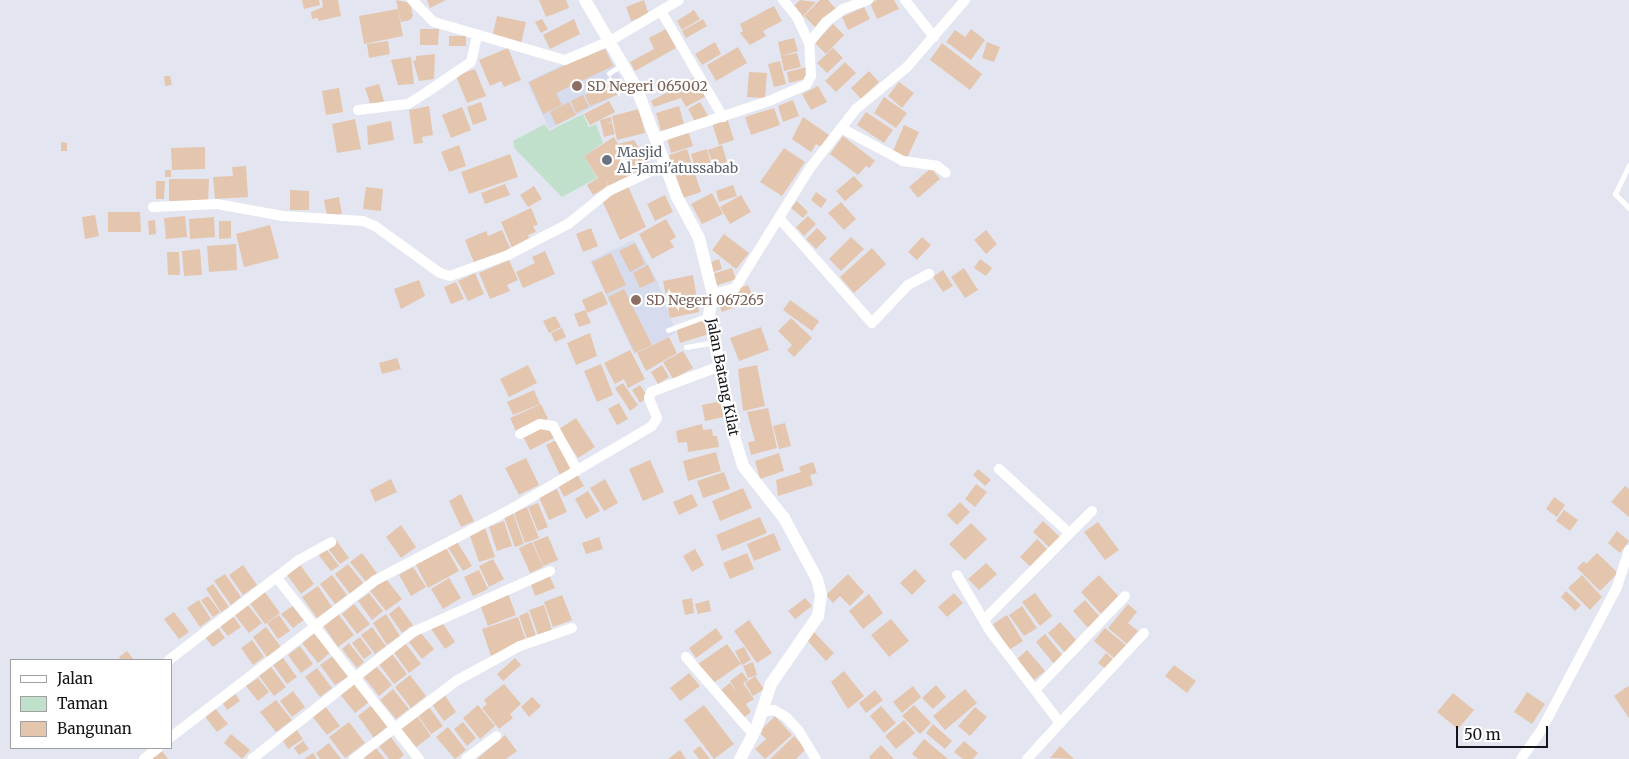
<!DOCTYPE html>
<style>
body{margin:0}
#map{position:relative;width:1629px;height:759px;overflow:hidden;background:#e3e6f1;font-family:Merriweather,serif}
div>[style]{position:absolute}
.built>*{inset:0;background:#d7dbee}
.green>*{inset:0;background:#c1e0cc}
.building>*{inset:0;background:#e4c5ae}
.service>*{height:5px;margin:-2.5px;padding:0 2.5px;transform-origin:2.5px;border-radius:2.5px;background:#fff}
.minor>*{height:10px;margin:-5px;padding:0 5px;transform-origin:5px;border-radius:5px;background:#fff}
.tertiary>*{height:12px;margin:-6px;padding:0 6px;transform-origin:6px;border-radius:6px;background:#fff}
.dots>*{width:14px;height:14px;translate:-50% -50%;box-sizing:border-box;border:2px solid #fff;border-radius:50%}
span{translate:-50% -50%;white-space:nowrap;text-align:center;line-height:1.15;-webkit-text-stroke:4.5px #fff;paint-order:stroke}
.education-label{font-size:14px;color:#785e54}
.left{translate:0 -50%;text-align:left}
.worship-label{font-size:14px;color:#5b616d}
.street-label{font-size:14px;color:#141519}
.legend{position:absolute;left:10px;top:659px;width:162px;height:90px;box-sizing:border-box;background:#fff;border:1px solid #a1a1a3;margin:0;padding:6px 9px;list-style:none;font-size:15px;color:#141519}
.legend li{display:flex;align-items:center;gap:10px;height:25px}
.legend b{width:25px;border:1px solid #a1a1a3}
.scale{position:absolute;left:1456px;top:726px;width:92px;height:22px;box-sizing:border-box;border:2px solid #141519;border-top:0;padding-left:6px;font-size:15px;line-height:18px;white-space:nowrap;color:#141519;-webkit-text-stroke:4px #fff;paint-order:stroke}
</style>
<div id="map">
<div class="built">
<div style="clip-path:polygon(604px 45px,627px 90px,549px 129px,527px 82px)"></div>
<div style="clip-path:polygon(634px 240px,658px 282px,676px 333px,634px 354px,590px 261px)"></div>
</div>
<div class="green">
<div style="clip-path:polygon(583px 114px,589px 127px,596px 124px,603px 143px,584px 156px,597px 178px,562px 197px,515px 149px,513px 141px,545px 124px,549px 131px)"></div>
</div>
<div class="building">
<div style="clip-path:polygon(302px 0,319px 0,320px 5px,304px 9px)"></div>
<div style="clip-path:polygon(322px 0,338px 0,341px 16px,318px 21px,318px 18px,312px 19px,311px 12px,323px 7px)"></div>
<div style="clip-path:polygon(396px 0,410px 3px,413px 16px,410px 20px,401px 22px)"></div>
<div style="clip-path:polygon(427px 0,446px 0,430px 8px)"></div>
<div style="clip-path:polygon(539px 0,566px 0,569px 8px,546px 17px)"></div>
<div style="clip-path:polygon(644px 0,649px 15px,631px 21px,626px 7px)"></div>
<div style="clip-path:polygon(800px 0,816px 2px,802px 17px,792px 8px)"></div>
<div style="clip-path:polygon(820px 0,828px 0,836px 9px,816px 28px,804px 16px)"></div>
<div style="clip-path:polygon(877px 0,894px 0,899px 9px,877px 19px,870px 3px)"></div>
<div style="clip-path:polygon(774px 6px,782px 21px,763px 31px,766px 36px,750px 45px,740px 33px,743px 31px,740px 24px)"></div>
<div style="clip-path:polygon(864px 7px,870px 19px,848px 30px,842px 17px)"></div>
<div style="clip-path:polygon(398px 9px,403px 36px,364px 44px,359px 16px)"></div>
<div style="clip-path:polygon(694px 10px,700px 19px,682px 30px,677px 21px)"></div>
<div style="clip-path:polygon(497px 16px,526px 22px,521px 44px,492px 38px)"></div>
<div style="clip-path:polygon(542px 19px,548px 29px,541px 33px,535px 22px)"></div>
<div style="clip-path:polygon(574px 19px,580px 34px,550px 49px,543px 35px)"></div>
<div style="clip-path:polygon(703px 19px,707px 26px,686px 38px,682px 31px)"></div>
<div style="clip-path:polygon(833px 24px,844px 35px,826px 54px,815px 43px)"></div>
<div style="clip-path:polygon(420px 29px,439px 29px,438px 45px,420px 45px)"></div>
<div style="clip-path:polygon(666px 29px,676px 48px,635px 71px,630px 62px,654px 49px,649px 38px)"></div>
<div style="clip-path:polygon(971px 29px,985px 40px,971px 60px,946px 42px,955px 30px,965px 37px)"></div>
<div style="clip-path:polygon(449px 36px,466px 36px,466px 46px,449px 46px)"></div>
<div style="clip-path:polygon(794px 38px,798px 51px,781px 56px,778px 42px)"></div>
<div style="clip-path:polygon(388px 41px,390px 54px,369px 58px,367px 44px)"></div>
<div style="clip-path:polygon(715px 42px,721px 54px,702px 65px,695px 54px)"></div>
<div style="clip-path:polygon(987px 42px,1000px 47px,994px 62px,982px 58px)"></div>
<div style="clip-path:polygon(942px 43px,982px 74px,970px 90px,930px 60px)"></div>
<div style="clip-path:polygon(604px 47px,613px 66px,556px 93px,562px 105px,543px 114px,529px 82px)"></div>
<div style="clip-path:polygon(738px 47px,747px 63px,716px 81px,707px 65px)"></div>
<div style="clip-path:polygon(508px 48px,521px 80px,504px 87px,501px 81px,490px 86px,479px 60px)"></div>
<div style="clip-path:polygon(833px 48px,843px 58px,827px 73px,817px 63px)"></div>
<div style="clip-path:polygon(797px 53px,801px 67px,784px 71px,781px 56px)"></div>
<div style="clip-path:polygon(435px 54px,434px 79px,419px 81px,413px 61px,416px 60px,416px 56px)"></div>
<div style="clip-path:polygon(411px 57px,414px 84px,398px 85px,391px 60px)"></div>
<div style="clip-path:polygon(780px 61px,786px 84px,774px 87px,768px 64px)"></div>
<div style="clip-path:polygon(845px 62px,856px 73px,836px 92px,825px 81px)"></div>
<div style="clip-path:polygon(807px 67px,810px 78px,789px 83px,787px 72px)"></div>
<div style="clip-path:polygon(475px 69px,486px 96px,467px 103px,456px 76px)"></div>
<div style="clip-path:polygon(869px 71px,879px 82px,861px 99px,851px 88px)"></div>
<div style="clip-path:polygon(749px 72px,767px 73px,765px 98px,747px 97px)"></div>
<div style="clip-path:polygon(164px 76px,170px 76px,172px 85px,165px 86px)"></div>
<div style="clip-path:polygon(698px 76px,708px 95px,686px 107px,681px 98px,654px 107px,651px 101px)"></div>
<div style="clip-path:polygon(899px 82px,914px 93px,902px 108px,888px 96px)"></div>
<div style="clip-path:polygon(611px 83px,617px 95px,590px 106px,585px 95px)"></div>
<div style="clip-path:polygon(379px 84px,384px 101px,371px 106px,365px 88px)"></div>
<div style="clip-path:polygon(818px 86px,827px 102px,811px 110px,802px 94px)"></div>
<div style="clip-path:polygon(339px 88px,343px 112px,326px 115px,322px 91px)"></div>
<div style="clip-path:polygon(583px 95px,589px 107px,576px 113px,571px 101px)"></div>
<div style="clip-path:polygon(884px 97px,907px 113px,896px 128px,874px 113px)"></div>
<div style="clip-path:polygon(793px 100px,799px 116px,783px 122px,778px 106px)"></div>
<div style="clip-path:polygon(609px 101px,615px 112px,590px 125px,584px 114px)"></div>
<div style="clip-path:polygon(481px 102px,487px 120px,473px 125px,467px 107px)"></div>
<div style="clip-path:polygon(569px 102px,576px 115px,556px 125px,550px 112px)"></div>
<div style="clip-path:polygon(700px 102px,708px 116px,696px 123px,688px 109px)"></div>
<div style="clip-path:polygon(429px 106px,433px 135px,422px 137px,423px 143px,414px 144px,409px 110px)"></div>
<div style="clip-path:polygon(679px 106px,684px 124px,661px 131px,656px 113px)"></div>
<div style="clip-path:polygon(462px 107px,471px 130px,451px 138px,442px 115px)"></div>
<div style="clip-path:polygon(774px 108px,780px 125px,751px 135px,745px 117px)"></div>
<div style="clip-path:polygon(639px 109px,645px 133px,617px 140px,612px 116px)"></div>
<div style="clip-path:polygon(866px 112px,893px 130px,884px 143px,857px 125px)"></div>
<div style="clip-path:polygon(611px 117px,612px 122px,606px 124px,612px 123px,615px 134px,604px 137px,600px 120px)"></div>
<div style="clip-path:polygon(803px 117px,829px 135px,821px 147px,816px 144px,811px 152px,792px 139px)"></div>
<div style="clip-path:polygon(727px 118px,734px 140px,719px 145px,712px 123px)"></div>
<div style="clip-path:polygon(355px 119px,361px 149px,337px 153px,332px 124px)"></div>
<div style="clip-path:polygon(391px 121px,394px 140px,368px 145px,367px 126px)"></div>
<div style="clip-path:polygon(904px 125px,919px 132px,907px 158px,893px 151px)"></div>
<div style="clip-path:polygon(688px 131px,693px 146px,671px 153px,667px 138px)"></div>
<div style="clip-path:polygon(843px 136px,875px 161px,869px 168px,866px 166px,858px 175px,830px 154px)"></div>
<div style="clip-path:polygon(614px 137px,618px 144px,634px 140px,650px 165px,609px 186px,606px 180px,608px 186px,593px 195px,587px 185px,598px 178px,584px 156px)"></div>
<div style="clip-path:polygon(61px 142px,67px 143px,67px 151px,61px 151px)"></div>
<div style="clip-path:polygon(459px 145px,466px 166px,449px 172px,441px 152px)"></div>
<div style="clip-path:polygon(722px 145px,727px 162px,713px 166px,708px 150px)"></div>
<div style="clip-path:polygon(205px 147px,205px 169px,172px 170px,171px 148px)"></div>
<div style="clip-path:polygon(784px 148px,805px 162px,782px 196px,760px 182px)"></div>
<div style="clip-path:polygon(687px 149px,701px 192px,683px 198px,669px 155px)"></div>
<div style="clip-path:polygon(707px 149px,711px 164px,709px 168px,696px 170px,691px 154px)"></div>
<div style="clip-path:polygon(510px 154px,518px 177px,469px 194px,461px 172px)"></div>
<div style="clip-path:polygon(246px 166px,248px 197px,215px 199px,213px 177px,233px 176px,232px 167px)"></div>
<div style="clip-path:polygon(931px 168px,940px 179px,918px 198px,909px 187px)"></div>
<div style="clip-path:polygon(165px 170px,171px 170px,171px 177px,165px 177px)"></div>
<div style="clip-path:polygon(854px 176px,863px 186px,845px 201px,836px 191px)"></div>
<div style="clip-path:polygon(169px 179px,209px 179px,208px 203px,169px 203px)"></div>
<div style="clip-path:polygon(156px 181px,165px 181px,164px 199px,156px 199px)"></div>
<div style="clip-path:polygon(505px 184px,510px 195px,485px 204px,481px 193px)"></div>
<div style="clip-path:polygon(733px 185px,737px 196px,719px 202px,716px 191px)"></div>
<div style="clip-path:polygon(534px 186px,542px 199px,528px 207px,520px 195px)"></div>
<div style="clip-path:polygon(628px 186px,646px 227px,620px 240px,601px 198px)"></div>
<div style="clip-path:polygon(366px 187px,383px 189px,381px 211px,363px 209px)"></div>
<div style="clip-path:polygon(290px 190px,309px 191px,309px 210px,290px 210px)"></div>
<div style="clip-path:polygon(816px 192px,827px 200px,821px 208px,811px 200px)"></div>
<div style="clip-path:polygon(712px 193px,723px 214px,702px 224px,691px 204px)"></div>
<div style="clip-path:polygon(665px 195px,673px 212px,655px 221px,647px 204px)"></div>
<div style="clip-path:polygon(741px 195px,751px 212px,730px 224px,720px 207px)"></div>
<div style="clip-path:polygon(339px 197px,342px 214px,327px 216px,324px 200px)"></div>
<div style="clip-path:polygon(797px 201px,808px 212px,803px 218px,791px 208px)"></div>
<div style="clip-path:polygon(841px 202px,856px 219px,844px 230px,828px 213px)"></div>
<div style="clip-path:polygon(531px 208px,538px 225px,533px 226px,536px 232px,528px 235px,530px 240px,512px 248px,501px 222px)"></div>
<div style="clip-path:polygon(108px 212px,140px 212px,141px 232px,108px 232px)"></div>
<div style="clip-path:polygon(95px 215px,99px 236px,85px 239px,82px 217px)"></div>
<div style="clip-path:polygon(185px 216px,187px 237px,166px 239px,164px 218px)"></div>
<div style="clip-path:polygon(808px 216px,816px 224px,804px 236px,796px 227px)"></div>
<div style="clip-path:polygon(214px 217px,215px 237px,190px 239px,189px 219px)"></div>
<div style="clip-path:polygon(666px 219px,676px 237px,670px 241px,674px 247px,652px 259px,639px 234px)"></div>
<div style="clip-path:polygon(155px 220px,156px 234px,149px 235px,148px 221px)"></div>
<div style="clip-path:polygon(219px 221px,231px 221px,231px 238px,219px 239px)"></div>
<div style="clip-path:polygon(270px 225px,279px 258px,244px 267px,236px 234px)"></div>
<div style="clip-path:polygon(591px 228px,598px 246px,583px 252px,576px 234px)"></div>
<div style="clip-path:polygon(817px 228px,827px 238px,816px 249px,806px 239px)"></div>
<div style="clip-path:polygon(502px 230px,511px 250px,475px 265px,465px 240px,486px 231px,488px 236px)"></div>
<div style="clip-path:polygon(986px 230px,997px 244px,986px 254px,974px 240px)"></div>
<div style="clip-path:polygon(724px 234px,749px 253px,736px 269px,712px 250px)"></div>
<div style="clip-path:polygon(851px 237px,864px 249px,841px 271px,829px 259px)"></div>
<div style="clip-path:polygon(922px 237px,931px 245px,917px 260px,908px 252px)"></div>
<div style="clip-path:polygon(635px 243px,645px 264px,630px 272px,619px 251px)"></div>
<div style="clip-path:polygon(236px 244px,237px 270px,209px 272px,207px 246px)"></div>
<div style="clip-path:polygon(872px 248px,886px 264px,854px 293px,840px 277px)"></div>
<div style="clip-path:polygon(200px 249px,202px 275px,184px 276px,182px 251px)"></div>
<div style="clip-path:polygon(545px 251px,555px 274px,523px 288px,516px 272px,535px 263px,532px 257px)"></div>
<div style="clip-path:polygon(167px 252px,179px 252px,180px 275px,168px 275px)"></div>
<div style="clip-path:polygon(611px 253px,626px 285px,606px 294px,592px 262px)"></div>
<div style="clip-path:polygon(719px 259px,722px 269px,711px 273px,707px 264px)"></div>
<div style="clip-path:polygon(980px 259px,992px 268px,986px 276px,974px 268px)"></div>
<div style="clip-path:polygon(509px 260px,518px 280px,507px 285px,510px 291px,490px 299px,479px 273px)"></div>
<div style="clip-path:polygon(648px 265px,655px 281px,640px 288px,633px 273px)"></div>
<div style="clip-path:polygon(732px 268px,736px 279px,715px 286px,712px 274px)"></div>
<div style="clip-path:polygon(964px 268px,978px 290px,965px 298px,951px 277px)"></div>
<div style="clip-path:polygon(943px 270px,953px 286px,943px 292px,933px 277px)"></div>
<div style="clip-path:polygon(475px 273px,484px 294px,468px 301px,458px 281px)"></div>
<div style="clip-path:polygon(693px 275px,699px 312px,670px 318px,663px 281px)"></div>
<div style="clip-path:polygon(419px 280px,425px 296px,401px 309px,394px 289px)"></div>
<div style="clip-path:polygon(456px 282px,464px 299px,451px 304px,444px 287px)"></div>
<div style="clip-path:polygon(748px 285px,754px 300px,722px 312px,716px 297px)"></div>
<div style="clip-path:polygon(624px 289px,652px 345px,635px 353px,608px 297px)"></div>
<div style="clip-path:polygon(602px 291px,608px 304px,587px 313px,582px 300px)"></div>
<div style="clip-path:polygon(790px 300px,819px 321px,812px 331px,783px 310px)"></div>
<div style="clip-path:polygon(585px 310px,591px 323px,579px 327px,574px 314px)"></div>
<div style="clip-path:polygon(555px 316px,561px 327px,549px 333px,543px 321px)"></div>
<div style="clip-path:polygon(791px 318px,812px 338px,794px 357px,787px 350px,792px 345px,778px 331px)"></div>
<div style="clip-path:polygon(704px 319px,709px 334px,680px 343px,676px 328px)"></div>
<div style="clip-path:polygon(761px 327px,769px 350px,739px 361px,730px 338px)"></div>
<div style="clip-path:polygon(562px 328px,566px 337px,555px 342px,551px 333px)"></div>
<div style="clip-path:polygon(590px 333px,597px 356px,576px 365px,567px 343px)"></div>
<div style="clip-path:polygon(669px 337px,677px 353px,646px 371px,637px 353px)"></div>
<div style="clip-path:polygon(630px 350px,645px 379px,628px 388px,624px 379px,615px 384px,604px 363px)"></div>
<div style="clip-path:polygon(683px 351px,693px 368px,673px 379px,663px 362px)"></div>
<div style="clip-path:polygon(397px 358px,401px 369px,382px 374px,379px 363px)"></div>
<div style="clip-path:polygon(601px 364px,613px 395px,597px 402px,584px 371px)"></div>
<div style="clip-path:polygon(528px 365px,537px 383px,509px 397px,500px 379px)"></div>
<div style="clip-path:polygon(662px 365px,669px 377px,658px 384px,651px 372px)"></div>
<div style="clip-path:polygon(757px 365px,765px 406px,743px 411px,738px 369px)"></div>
<div style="clip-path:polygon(623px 383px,638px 405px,630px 411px,615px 388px)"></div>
<div style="clip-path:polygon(640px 385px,648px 397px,640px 403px,632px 390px)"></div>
<div style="clip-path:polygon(534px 390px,540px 404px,513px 415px,507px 402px)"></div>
<div style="clip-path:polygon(721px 401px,724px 417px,705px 421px,702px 405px)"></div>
<div style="clip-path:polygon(619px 403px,628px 419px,617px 425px,608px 409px)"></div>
<div style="clip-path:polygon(541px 404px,548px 419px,517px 433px,510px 418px)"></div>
<div style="clip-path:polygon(768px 408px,777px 448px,751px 455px,748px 442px,755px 441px,747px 412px)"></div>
<div style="clip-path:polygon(576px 418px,595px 447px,578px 458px,559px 429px)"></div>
<div style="clip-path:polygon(785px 423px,791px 446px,779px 449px,773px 426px)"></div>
<div style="clip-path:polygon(702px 424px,703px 430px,712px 429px,713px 436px,717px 436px,719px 447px,688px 452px,687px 442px,678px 443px,676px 431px)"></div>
<div style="clip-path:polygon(545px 425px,548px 431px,552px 429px,556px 437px,530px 450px,523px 436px)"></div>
<div style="clip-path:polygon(556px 440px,571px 470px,560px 475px,546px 445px)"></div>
<div style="clip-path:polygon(716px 452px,721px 471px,688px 481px,683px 461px)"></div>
<div style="clip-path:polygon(779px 453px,784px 471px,760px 479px,755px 461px)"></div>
<div style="clip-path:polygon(526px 458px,539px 485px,519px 495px,505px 468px)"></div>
<div style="clip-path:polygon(650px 460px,664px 492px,643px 501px,629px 469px)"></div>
<div style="clip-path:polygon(813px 462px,817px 473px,810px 475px,813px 485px,778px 496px,776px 480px,801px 472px,799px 467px)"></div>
<div style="clip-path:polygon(978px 469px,991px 480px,985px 486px,973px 475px)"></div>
<div style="clip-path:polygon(724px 472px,730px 489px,703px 498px,697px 481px)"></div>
<div style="clip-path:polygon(577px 474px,584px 486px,564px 497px,558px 485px)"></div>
<div style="clip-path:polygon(391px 479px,397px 492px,375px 502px,370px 490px)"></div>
<div style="clip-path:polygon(605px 479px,618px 503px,604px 511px,590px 488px)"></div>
<div style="clip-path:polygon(976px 484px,987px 492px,975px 507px,965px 499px)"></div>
<div style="clip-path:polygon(1625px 486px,1629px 489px,1629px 517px,1611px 502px)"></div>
<div style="clip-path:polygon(743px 488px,752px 508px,720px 521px,712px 501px)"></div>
<div style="clip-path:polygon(557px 489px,567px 512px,549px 520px,539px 497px)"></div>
<div style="clip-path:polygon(588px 491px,600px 511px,586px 519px,575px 499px)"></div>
<div style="clip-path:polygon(461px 494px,474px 521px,461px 527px,449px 501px)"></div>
<div style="clip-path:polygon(692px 494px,698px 506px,679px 515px,673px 502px)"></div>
<div style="clip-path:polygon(1554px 497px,1565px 505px,1557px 517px,1546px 509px)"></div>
<div style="clip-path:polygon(960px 502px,970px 512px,957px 525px,947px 515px)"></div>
<div style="clip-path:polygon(538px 503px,548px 527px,538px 531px,528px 507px)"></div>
<div style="clip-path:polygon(527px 507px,539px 538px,525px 543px,514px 513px)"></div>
<div style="clip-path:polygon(1564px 510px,1578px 520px,1570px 531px,1556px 521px)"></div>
<div style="clip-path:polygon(513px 513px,524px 544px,515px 547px,504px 517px)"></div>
<div style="clip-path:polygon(760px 517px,767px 533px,722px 551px,716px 535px)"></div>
<div style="clip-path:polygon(504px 521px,512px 546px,497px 551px,489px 527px)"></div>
<div style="clip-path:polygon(1043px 521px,1060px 537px,1050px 548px,1033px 532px)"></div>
<div style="clip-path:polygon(1098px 522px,1119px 550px,1105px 560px,1084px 532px)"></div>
<div style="clip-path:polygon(971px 523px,987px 539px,965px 560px,949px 544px)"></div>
<div style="clip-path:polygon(401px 525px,416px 547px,401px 558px,386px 537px)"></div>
<div style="clip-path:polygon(485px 528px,495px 557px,479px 562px,469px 533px)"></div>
<div style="clip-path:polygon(1617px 531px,1629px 541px,1620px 553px,1608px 543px)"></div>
<div style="clip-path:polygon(774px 533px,781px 550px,754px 561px,747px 544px)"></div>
<div style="clip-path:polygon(548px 536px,558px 560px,543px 566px,533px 542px)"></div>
<div style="clip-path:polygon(599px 537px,603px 549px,586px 554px,582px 543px)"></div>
<div style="clip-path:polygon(1037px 539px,1049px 551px,1033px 569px,1020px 557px)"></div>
<div style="clip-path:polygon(336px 540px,349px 558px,340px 564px,327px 547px)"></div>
<div style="clip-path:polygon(456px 540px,472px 566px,463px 571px,447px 546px)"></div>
<div style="clip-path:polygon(532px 542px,543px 567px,530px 573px,519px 548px)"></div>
<div style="clip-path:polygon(444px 544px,459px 571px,428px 588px,414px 561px)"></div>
<div style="clip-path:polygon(325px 547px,339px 566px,331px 571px,317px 553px)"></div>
<div style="clip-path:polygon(695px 549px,704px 565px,692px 572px,683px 556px)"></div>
<div style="clip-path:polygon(362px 553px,377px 573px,366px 582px,350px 562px)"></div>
<div style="clip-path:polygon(747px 553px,754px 569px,730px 579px,723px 563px)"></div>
<div style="clip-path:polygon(1597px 553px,1618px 573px,1600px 591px,1577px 568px,1584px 561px,1586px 564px)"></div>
<div style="clip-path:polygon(493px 559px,504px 579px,489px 587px,479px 566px)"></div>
<div style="clip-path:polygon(298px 562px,314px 584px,301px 594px,285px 572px)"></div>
<div style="clip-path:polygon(986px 563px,997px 574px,979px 590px,968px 579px)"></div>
<div style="clip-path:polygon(348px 564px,364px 584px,350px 594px,335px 574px)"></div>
<div style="clip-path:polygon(243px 565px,257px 585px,243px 595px,229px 575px)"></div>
<div style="clip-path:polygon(413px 567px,426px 587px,411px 596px,399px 575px)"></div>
<div style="clip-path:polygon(915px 569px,926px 581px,912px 595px,900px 583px)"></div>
<div style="clip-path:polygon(479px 570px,488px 589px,473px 596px,464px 577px)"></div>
<div style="clip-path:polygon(225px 574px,241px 597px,231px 605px,214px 581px)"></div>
<div style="clip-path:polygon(848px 574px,864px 592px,850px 606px,840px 596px,833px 603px,826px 595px)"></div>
<div style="clip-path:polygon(332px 575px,347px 595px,335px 604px,320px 584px)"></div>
<div style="clip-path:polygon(549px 575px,555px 588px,535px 596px,530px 582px)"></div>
<div style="clip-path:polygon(1099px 575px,1120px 598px,1102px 615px,1081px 592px)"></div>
<div style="clip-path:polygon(1582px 575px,1602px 597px,1590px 610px,1568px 588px)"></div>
<div style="clip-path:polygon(449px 578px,461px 598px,443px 609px,431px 589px)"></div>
<div style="clip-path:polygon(386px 579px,402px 599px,386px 611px,370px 591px)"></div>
<div style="clip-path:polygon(213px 584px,229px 607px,221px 612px,206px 589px)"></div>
<div style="clip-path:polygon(318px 586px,332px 607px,317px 618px,302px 597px)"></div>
<div style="clip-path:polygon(264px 591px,280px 613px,265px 624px,249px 602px)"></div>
<div style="clip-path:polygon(507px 591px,516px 615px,488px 626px,479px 602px)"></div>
<div style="clip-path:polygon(1566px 591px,1581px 605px,1575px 611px,1561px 597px)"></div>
<div style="clip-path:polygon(369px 593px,383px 611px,372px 620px,358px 601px)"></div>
<div style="clip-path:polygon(954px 593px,963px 603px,947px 617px,938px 607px)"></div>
<div style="clip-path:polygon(1035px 593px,1052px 616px,1040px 626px,1022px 602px)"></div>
<div style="clip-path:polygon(869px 594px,883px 613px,863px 629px,849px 611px)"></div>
<div style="clip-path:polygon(562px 595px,572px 620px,553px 627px,544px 602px)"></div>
<div style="clip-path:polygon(208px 596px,220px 612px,213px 617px,201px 600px)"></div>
<div style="clip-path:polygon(692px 598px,694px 613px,685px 615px,682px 600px)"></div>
<div style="clip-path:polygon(805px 598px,812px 606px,795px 619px,788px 611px)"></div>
<div style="clip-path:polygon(199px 600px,211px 619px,200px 627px,187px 608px)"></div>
<div style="clip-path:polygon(709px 600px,711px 611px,698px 614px,695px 604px)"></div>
<div style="clip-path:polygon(1085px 600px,1100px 617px,1088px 628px,1073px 611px)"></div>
<div style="clip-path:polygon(247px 604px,262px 623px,249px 633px,234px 614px)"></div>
<div style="clip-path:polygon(354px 604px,370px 624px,357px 634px,342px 614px)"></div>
<div style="clip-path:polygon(1128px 604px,1137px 612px,1128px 623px,1138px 631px,1127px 644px,1108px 628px)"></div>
<div style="clip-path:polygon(294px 605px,305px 619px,293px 628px,281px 614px)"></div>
<div style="clip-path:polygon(544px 605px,552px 630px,538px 635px,529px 610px)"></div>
<div style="clip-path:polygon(399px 606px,413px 625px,402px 633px,389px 614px)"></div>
<div style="clip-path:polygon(1022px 606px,1037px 628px,1024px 636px,1009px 615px)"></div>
<div style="clip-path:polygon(174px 612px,189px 632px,179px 639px,164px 619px)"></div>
<div style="clip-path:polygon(528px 612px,536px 636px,527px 639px,519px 616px)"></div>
<div style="clip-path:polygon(338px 614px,354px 635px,338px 647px,323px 625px)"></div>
<div style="clip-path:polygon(386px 614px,400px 636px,387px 645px,373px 623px)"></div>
<div style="clip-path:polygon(232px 615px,241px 627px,228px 636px,219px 625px)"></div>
<div style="clip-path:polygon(279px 615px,290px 631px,278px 639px,267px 623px)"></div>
<div style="clip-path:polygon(1007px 615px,1023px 641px,1009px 650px,993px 624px)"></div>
<div style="clip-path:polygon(518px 617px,526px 641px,491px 656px,482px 629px)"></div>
<div style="clip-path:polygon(440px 619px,455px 642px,445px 649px,429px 626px)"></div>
<div style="clip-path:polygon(891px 619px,909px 641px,889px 657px,871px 635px)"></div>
<div style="clip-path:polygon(749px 620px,772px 653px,757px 663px,734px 631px)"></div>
<div style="clip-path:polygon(1060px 622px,1079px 643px,1066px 654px,1048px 633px)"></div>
<div style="clip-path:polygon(266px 627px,281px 647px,267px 657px,253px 637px)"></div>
<div style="clip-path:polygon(372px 627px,386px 646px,375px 654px,361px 635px)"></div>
<div style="clip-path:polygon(218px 628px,225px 638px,213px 647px,205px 637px)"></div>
<div style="clip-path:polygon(716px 628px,723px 638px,696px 658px,689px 648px)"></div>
<div style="clip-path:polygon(1105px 628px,1127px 646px,1115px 659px,1094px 641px)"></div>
<div style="clip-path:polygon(813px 631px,834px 653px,826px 661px,805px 638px)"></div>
<div style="clip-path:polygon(315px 632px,331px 652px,318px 663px,302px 643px)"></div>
<div style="clip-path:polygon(421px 633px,434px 649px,422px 659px,409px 642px)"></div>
<div style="clip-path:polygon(1045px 634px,1063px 656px,1054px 664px,1036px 642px)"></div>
<div style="clip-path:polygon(360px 637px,372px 653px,364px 659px,352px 643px)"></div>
<div style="clip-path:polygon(252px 640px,264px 657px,253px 665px,241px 648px)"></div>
<div style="clip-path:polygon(349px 643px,364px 662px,357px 668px,342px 649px)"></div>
<div style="clip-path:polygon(405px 643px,421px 664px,409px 673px,393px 651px)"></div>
<div style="clip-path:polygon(727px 644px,741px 664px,712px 684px,698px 664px)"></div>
<div style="clip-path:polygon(300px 646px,313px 664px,301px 673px,288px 655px)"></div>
<div style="clip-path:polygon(744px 647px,751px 660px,742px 665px,735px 651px)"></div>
<div style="clip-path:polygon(1027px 650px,1045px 671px,1034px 680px,1017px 659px)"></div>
<div style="clip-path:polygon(127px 651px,134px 660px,121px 660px,119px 657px)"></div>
<div style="clip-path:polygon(1106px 653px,1115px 661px,1107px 670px,1098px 663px)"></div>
<div style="clip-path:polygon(392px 654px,407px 674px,394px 684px,379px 664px)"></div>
<div style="clip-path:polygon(334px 655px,349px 676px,335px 685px,320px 665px)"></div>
<div style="clip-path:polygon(283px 658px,297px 677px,287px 684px,273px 665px)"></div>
<div style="clip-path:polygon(515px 658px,521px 665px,503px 681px,497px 674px)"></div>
<div style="clip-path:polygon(753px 662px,757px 675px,748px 678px,743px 666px)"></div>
<div style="clip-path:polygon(375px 665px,392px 685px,379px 696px,363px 676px)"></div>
<div style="clip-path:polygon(1174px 665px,1196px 681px,1187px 693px,1165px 676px)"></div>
<div style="clip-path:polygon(271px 667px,286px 687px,274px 696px,259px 676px)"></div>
<div style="clip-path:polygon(317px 668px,332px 688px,320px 697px,305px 677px)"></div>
<div style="clip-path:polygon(844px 671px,864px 696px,848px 709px,831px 682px)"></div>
<div style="clip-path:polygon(742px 672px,748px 680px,743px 683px,754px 699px,746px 704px,751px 712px,742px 719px,721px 690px,730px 683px,737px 692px,730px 681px)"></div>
<div style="clip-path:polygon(689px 673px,700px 686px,680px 701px,670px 688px)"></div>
<div style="clip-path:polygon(410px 675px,426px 696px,411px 708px,395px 687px)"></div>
<div style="clip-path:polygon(755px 676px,764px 689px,753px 696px,745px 683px)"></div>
<div style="clip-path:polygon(258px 678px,269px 692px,258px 701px,246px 686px)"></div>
<div style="clip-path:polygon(353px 682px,369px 702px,355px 713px,339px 693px)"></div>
<div style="clip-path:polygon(504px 684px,521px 704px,510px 714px,513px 718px,499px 729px,482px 708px,487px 704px,484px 700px)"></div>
<div style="clip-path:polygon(936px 685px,946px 697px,933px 709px,922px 698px)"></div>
<div style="clip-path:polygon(913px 686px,921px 697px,902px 713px,893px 702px)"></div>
<div style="clip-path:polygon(1628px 686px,1629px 687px,1629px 718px,1614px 696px)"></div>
<div style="clip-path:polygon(393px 689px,409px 709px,396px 719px,380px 700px)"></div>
<div style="clip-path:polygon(965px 689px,977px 703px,945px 730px,933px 716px)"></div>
<div style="clip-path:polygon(875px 690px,883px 700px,866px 713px,859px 703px)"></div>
<div style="clip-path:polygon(293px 691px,305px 707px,292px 717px,280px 701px)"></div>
<div style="clip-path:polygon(1527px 692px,1545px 704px,1532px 724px,1514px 712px)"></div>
<div style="clip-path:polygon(235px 693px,240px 701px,227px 710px,221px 701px)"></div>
<div style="clip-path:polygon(1453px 693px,1474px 710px,1458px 729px,1437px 712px)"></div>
<div style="clip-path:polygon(444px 694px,456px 712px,444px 721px,431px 703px)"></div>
<div style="clip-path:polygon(532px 697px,541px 706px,529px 717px,521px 707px)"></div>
<div style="clip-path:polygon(276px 700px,292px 720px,276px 732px,260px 712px)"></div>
<div style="clip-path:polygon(372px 705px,388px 727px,374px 738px,358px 716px)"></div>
<div style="clip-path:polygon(478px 705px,495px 726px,480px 739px,463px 718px)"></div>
<div style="clip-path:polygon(704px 705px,734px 744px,714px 759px,684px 720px)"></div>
<div style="clip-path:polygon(914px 705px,931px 723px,920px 734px,902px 716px)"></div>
<div style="clip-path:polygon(325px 706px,340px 726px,327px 735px,312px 716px)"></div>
<div style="clip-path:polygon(428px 706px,443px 726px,431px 734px,417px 714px)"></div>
<div style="clip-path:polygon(881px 706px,896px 723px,884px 733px,870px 716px)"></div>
<div style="clip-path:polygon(214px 707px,228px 724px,217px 732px,204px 715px)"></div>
<div style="clip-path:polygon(975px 707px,987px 717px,970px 736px,958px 726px)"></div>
<div style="clip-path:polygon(416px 714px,431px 736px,415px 748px,399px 727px)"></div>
<div style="clip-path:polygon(775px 716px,792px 735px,765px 759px,755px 749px,766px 739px,759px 732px)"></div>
<div style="clip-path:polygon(904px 720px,915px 733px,896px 749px,885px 736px)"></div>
<div style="clip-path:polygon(349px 722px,365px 743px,345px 758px,329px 737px)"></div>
<div style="clip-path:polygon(463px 722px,476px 738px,467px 746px,454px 729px)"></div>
<div style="clip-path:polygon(933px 724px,952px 741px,945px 749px,926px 733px)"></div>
<div style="clip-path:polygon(448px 727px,466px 750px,455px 759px,436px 737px)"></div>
<div style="clip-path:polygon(296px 729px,303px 739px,288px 749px,282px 739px)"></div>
<div style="clip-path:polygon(231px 734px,250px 750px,242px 759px,224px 743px)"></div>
<div style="clip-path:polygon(505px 735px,517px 751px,506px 759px,477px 759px)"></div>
<div style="clip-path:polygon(794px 736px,806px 749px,796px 759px,770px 759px)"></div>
<div style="clip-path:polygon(391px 737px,404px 755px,399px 759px,389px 759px,379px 746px)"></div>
<div style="clip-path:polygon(924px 739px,948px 759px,918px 759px,912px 754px)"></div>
<div style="clip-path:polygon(303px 741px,309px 749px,299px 755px,294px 748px)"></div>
<div style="clip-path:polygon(964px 741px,978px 753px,973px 759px,963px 759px,954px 752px)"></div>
<div style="clip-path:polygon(329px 743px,341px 759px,320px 759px,316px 753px)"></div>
<div style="clip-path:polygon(881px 745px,894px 759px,871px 759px,869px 757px)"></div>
<div style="clip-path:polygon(700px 746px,710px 759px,699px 759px,693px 751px)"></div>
<div style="clip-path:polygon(1060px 746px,1074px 759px,1050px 758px)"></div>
<div style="clip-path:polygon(375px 747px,385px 759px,366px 759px,363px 756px)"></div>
<div style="clip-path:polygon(680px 750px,686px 759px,668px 759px)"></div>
<div style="clip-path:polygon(162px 751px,168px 759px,151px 759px)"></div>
<div style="clip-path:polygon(313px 753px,317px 759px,304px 759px)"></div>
</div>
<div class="service">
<div style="left:609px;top:73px;width:15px;rotate:-32deg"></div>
<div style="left:1629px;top:165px;width:32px;rotate:116deg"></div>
<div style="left:1615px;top:194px;width:20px;rotate:45deg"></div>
<div style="left:668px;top:330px;width:44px;rotate:-20.1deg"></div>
<div style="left:686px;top:347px;width:29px;rotate:-10deg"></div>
</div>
<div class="minor">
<div style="left:412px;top:0;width:31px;rotate:45deg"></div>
<div style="left:434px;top:22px;width:136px;rotate:16.2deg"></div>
<div style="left:565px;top:60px;width:49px;rotate:-22.9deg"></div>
<div style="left:610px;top:41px;width:80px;rotate:-30.7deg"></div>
<div style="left:905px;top:0;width:47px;rotate:51.9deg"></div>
<div style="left:661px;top:11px;width:123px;rotate:59.7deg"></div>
<div style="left:809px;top:43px;width:27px;rotate:-51deg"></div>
<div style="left:826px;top:22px;width:21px;rotate:-37deg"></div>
<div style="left:843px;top:9px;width:27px;rotate:-20deg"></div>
<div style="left:358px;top:110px;width:50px;rotate:-6.8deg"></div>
<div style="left:408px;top:104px;width:22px;rotate:-32deg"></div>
<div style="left:427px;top:92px;width:53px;rotate:-34.3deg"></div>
<div style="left:471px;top:62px;width:28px;rotate:-77deg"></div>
<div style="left:841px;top:128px;width:70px;rotate:28deg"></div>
<div style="left:903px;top:161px;width:34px;rotate:8deg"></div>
<div style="left:937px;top:166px;width:11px;rotate:38deg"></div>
<div style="left:657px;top:138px;width:118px;rotate:-18.3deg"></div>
<div style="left:769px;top:101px;width:40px;rotate:-23.4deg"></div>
<div style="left:806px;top:85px;width:10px;rotate:-61deg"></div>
<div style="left:811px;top:76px;width:33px;rotate:-93deg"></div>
<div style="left:809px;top:43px;width:29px;rotate:-115deg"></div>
<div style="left:797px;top:17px;width:22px;rotate:-129deg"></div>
<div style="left:153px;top:207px;width:64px;rotate:-2.7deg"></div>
<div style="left:217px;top:204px;width:67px;rotate:10.3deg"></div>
<div style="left:283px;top:216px;width:80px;rotate:3.6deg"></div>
<div style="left:363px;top:221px;width:13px;rotate:23deg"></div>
<div style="left:375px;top:226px;width:80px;rotate:35.9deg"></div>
<div style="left:440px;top:273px;width:10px;rotate:17deg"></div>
<div style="left:450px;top:276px;width:62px;rotate:-19.9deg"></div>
<div style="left:508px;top:255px;width:68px;rotate:-27.3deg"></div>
<div style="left:568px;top:224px;width:53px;rotate:-38.8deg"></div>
<div style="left:609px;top:191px;width:61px;rotate:-25.3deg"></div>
<div style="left:779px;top:218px;width:140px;rotate:48.5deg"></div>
<div style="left:872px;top:323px;width:52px;rotate:-46.5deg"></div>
<div style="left:908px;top:285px;width:24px;rotate:-28deg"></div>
<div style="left:713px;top:294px;width:23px;rotate:-15deg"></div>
<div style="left:735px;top:288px;width:142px;rotate:-58deg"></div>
<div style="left:810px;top:168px;width:75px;rotate:-52.1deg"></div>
<div style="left:856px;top:109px;width:66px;rotate:-39.5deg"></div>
<div style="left:907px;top:67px;width:89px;rotate:-49.1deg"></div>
<div style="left:520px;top:434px;width:22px;rotate:-27deg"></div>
<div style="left:540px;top:424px;width:13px;rotate:9deg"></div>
<div style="left:553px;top:426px;width:50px;rotate:61.4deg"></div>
<div style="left:999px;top:469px;width:95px;rotate:42.4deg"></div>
<div style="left:957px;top:575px;width:65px;rotate:59.5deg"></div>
<div style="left:990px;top:631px;width:116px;rotate:52.7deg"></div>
<div style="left:1060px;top:723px;width:49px;rotate:132.5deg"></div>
<div style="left:277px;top:578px;width:230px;rotate:51.9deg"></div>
<div style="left:985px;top:619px;width:152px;rotate:-45.3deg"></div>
<div style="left:686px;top:657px;width:102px;rotate:49deg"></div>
<div style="left:169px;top:660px;width:164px;rotate:-37.6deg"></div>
<div style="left:299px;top:560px;width:37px;rotate:-29deg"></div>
<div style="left:1035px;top:690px;width:130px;rotate:-46.2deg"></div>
<div style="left:761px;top:712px;width:13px;rotate:-9deg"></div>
<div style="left:774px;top:710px;width:14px;rotate:30deg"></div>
<div style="left:786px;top:717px;width:19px;rotate:47deg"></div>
<div style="left:799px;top:731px;width:33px;rotate:59deg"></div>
<div style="left:1060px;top:723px;width:123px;rotate:-47deg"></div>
<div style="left:171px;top:737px;width:256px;rotate:-37.5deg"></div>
<div style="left:374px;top:581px;width:157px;rotate:-27.7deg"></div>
<div style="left:513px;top:508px;width:161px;rotate:-30.5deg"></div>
<div style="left:652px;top:426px;width:9px;rotate:-58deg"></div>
<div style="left:657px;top:418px;width:22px;rotate:-112deg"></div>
<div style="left:649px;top:398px;width:6px;rotate:-72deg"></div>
<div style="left:651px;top:392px;width:74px;rotate:-20.6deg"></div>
<div style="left:144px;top:759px;width:18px;rotate:-38deg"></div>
<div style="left:252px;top:759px;width:205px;rotate:-38.3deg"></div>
<div style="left:413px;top:632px;width:150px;rotate:-24deg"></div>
<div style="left:354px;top:759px;width:128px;rotate:-37.4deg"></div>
<div style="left:456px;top:681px;width:73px;rotate:-28.7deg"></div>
<div style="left:520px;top:646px;width:55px;rotate:-19.1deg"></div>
<div style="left:466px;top:759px;width:38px;rotate:-37deg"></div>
<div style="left:1521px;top:759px;width:39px;rotate:-55deg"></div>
<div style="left:1543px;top:727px;width:158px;rotate:-62.1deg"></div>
<div style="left:1617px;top:587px;width:39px;rotate:-72deg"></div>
</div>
<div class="tertiary">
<div style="left:585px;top:0;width:103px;rotate:59.7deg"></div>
<div style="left:637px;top:89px;width:115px;rotate:69.7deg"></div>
<div style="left:677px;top:197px;width:47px;rotate:61.8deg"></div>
<div style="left:699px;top:238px;width:58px;rotate:76deg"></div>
<div style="left:713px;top:294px;width:21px;rotate:101deg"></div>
<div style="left:709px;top:315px;width:120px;rotate:78.5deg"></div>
<div style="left:733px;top:433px;width:34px;rotate:73deg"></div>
<div style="left:743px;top:466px;width:66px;rotate:51.7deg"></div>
<div style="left:784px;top:518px;width:69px;rotate:61.6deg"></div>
<div style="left:817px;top:579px;width:16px;rotate:76deg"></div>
<div style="left:821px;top:595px;width:21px;rotate:98deg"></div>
<div style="left:818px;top:616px;width:83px;rotate:124.7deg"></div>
<div style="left:771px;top:684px;width:47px;rotate:108.4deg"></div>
<div style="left:756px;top:729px;width:34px;rotate:118deg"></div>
</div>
<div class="dots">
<div style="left:577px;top:86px;background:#8d6e63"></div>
<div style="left:607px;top:160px;background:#6b7280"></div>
<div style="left:636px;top:300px;background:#8d6e63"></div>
</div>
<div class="education-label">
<span class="left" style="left:587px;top:86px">SD Negeri 065002</span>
<span class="left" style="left:646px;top:300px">SD Negeri 067265</span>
</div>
<div class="worship-label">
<span class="left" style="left:617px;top:160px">Masjid<br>Al-Jami'atussabab</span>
</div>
<div class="street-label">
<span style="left:723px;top:377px;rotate:79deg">Jalan Batang Kilat</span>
</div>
<ul class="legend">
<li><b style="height:6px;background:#fff"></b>Jalan</li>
<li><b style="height:14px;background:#c1e0cc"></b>Taman</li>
<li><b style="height:14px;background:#e4c5ae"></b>Bangunan</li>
</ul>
<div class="scale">50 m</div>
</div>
